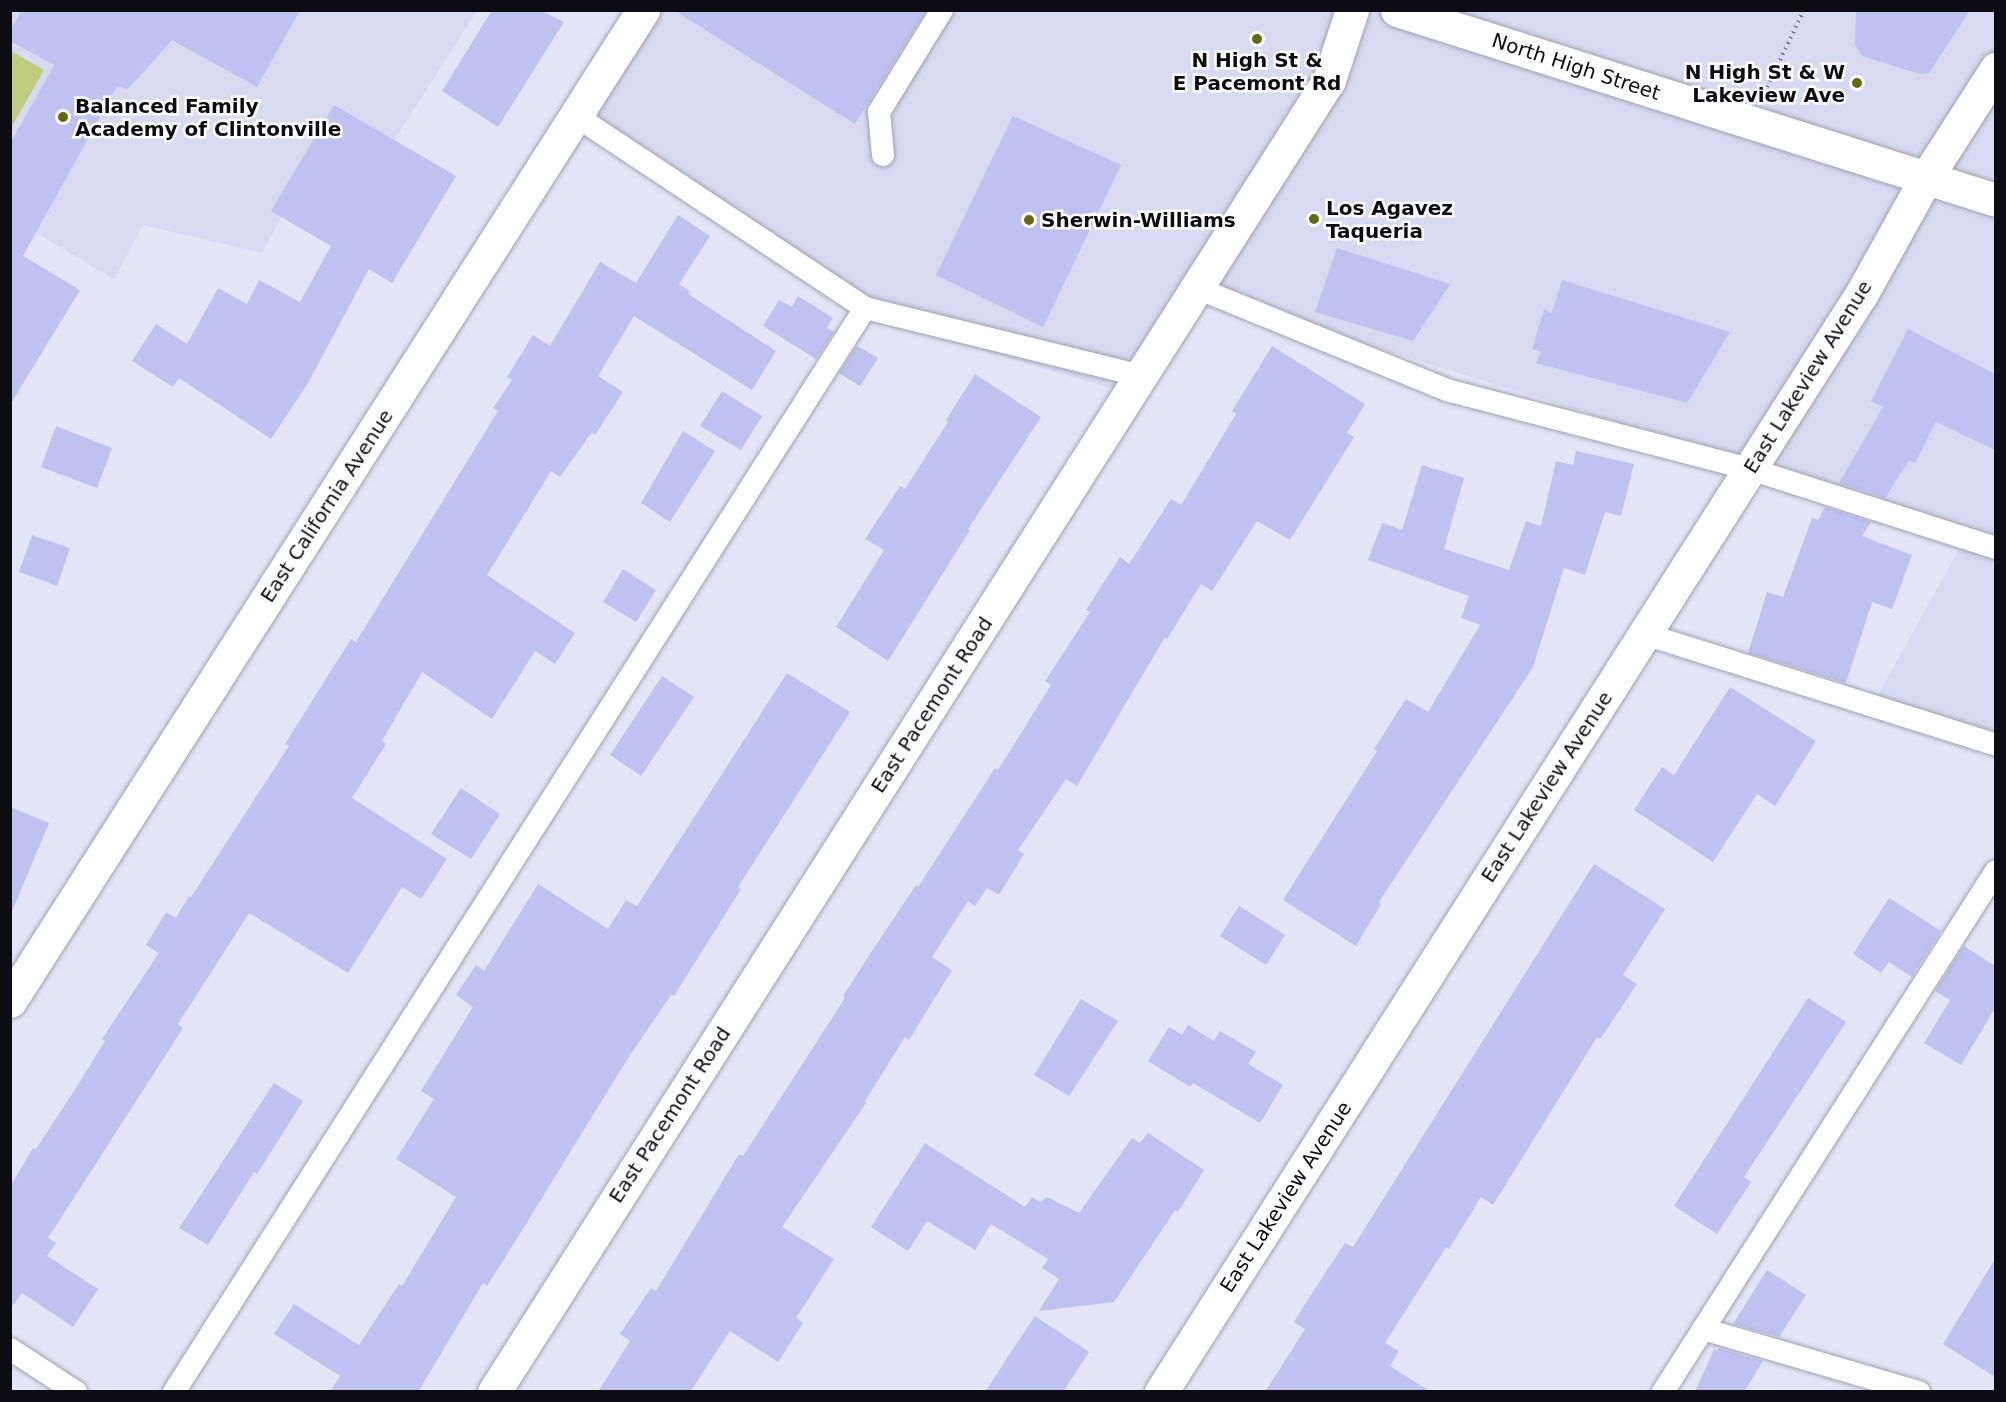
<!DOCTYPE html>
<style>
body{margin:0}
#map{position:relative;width:2006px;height:1402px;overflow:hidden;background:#e4e6f7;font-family:"DejaVu Sans",sans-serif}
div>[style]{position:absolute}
.built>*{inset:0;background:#d7daf1}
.green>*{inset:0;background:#c0cd7e}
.building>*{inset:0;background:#bdc2f1}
.path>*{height:4px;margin-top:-2px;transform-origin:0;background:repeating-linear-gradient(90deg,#757681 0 1.5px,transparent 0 6px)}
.roads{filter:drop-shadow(0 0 2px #a0a2b2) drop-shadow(0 0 2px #a0a2b2)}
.lane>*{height:22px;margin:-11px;padding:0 11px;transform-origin:11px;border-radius:11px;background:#fff}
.street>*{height:33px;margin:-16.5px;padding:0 16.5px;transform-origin:16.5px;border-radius:16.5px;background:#fff}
.primary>*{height:33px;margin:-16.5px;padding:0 16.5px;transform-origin:16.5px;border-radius:16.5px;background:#fff}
.dots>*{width:16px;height:16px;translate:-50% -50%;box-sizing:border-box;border:3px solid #fff;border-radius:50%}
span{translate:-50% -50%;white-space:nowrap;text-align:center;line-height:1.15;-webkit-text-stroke:5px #fff;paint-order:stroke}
.poi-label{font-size:20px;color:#0c0c12;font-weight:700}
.right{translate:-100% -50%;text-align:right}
.left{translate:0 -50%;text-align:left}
.street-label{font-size:20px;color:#0c0c12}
.frame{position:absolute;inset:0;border:12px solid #0c0c12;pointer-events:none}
</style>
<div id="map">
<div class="built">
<div style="clip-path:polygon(11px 11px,477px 11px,368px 181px,316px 153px,262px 253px,143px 225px,114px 279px,11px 218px)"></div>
<div style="clip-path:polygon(647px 11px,1995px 11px,1995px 739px,1868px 713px,1969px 531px,1202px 294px,1137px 396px,871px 317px,577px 122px)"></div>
</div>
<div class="green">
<div style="clip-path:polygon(11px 51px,44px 70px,11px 128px)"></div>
</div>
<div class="building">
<div style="clip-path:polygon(22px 10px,300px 10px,257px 87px,172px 40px,128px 89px,117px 86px,23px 256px,80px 290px,10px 405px,10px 144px,54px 65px,10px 41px,10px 31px)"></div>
<div style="clip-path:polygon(492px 10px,540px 10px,564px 22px,498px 127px,442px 91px)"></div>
<div style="clip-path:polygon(674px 10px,926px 10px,855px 124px)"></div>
<div style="clip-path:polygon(1856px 10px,1970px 10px,1929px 73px,1920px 74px,1862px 56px,1855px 45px)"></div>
<div style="clip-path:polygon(334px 105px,456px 176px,392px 283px,369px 269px,308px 383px,271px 439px,179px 378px,173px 387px,132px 361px,156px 324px,187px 344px,218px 288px,247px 304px,259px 280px,300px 302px,331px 246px,271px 211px)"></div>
<div style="clip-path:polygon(1013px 116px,1121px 165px,1043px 327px,936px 275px)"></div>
<div style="clip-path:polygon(678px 215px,710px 236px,679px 284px,690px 291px,688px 294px,776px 351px,752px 390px,634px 316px,598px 376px,623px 392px,595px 435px,592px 432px,560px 477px,551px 471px,487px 575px,575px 633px,555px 664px,535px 651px,492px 719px,422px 672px,382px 741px,386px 744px,352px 798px,447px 859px,421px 899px,402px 887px,348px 973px,249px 913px,178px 1024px,183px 1028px,48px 1238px,56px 1243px,47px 1256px,98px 1289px,73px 1327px,22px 1293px,10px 1309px,10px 1187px,33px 1148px,36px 1149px,74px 1091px,105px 1041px,102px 1039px,159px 953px,146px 945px,166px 912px,176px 918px,189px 896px,191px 897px,289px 746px,285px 744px,351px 639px,356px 642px,498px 411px,493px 408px,512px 380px,507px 377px,533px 335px,550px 346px,600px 262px,636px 283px)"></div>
<div style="clip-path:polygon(1337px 248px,1450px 284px,1413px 341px,1315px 312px)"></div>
<div style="clip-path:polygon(1562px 280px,1730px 332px,1687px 403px,1536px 363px,1541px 352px,1532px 349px,1544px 310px,1552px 313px)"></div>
<div style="clip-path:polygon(798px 296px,833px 318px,827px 328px,834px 332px,816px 359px,763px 326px,779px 300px,792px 307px)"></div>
<div style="clip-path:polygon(1908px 329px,1995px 374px,1995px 450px,1936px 422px,1915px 463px,1909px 460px,1885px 498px,1839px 483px,1883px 407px,1871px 401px)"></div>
<div style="clip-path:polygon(857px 346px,878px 358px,860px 386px,839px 373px)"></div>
<div style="clip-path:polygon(1272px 346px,1365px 404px,1347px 433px,1354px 437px,1290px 540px,1257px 521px,1212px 591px,1201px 584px,1167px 639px,1165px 637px,1077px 786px,1066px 779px,1018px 850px,1024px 854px,999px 895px,987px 888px,975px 906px,968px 901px,932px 957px,952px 970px,909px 1040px,905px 1037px,865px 1101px,866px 1103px,782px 1227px,834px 1259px,796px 1318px,803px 1323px,778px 1362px,730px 1331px,690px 1392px,598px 1392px,630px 1341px,620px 1334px,651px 1288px,656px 1291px,739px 1154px,743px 1156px,845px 998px,843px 996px,872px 951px,916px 885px,918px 887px,995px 768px,998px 770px,1051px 685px,1045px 681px,1090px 612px,1086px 610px,1120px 557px,1129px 564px,1171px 499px,1181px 505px,1236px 414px,1232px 411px)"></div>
<div style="clip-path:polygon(975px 374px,1041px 417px,968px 529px,970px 530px,888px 661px,836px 627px,884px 550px,865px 539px,900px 486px,905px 489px,948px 422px,946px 420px)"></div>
<div style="clip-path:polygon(722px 391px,762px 416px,741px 450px,700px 426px)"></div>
<div style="clip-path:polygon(56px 426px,112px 448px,97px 488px,41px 467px)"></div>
<div style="clip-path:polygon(683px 431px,715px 451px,670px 522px,641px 503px)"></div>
<div style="clip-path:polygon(1576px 451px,1634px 464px,1621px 516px,1605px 512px,1585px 575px,1564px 568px,1533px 667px,1379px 902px,1381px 904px,1356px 946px,1283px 900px,1377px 751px,1374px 749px,1406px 699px,1428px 712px,1480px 625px,1461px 618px,1469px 596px,1368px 560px,1382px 523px,1402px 530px,1422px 465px,1464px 478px,1444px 549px,1509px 570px,1526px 521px,1541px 526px,1556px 461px,1573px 465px)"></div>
<div style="clip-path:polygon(1825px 507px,1871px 522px,1862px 536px,1912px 555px,1892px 609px,1872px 602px,1846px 683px,1748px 653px,1767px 592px,1783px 597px,1812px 518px,1818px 520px)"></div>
<div style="clip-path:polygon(32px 535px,70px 548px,57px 586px,19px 572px)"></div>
<div style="clip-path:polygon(623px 569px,656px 590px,636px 622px,603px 602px)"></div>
<div style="clip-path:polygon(787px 673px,850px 712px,738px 887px,741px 889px,674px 996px,671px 995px,630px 1055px,516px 1240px,487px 1286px,483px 1283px,418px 1392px,330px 1392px,340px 1376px,274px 1334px,294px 1304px,359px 1345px,399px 1284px,402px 1286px,456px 1197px,396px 1159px,434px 1099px,421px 1091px,473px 1007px,456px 995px,476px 965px,484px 971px,538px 884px,608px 929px,626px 900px,637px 906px)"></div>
<div style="clip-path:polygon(662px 676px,694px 697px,641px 776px,610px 755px)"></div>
<div style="clip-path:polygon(1730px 687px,1816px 741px,1775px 806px,1757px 794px,1713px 862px,1634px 810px,1662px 767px,1674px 775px)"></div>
<div style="clip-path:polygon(461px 788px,500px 814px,471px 859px,431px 834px)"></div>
<div style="clip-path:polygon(10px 807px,49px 823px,11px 914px,10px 914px)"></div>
<div style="clip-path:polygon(1594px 864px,1665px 909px,1623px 975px,1637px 984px,1600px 1039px,1597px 1037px,1493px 1205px,1481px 1197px,1449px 1249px,1446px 1247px,1385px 1343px,1399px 1351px,1390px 1366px,1431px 1392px,1265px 1392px,1305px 1329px,1294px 1322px,1305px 1304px,1345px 1243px,1353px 1247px)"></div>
<div style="clip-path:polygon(1889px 898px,1941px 931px,1912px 977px,1889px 962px,1881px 973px,1853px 954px)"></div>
<div style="clip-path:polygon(1239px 906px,1285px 935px,1266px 965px,1220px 936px)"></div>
<div style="clip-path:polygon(1964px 946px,1995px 966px,1995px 1008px,1961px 1065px,1924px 1043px,1950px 1000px,1935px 991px)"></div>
<div style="clip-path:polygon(1808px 998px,1846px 1022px,1744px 1177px,1751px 1182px,1717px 1234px,1674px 1206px)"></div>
<div style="clip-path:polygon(1081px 999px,1118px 1021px,1069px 1096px,1034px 1075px)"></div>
<div style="clip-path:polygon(1188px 1025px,1214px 1041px,1220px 1031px,1256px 1052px,1248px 1064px,1283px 1085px,1260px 1123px,1193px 1083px,1190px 1087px,1148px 1061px,1169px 1027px,1182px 1035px)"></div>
<div style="clip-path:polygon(274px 1083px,303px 1101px,257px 1174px,254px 1172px,208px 1245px,179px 1228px)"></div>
<div style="clip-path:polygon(1148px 1133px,1204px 1170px,1178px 1212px,1175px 1210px,1114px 1302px,1039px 1311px,1059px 1279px,1042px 1268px,1048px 1259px,991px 1224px,975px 1250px,927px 1221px,908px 1251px,871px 1227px,925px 1143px,1025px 1207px,1032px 1197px,1040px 1202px,1047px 1197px,1079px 1213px,1132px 1138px,1140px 1143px)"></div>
<div style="clip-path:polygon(1995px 1259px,1995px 1377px,1943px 1344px)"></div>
<div style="clip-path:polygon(1767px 1270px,1806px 1295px,1779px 1337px,1733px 1324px)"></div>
<div style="clip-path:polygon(1035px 1316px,1089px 1352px,1063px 1392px,985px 1392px)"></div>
<div style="clip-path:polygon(1719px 1348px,1763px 1361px,1744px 1392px,1695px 1392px,1714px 1349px,1717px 1351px)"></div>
</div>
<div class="path">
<div style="left:1767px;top:87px;width:85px;rotate:-64.3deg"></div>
</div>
<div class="roads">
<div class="lane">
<div style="left:576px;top:116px;width:347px;rotate:33.6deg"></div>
<div style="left:865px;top:308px;width:284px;rotate:13.8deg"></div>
<div style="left:883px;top:155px;width:43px;rotate:-95.3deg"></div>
<div style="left:879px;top:112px;width:120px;rotate:-58.3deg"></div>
<div style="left:1197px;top:288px;width:273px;rotate:22.2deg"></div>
<div style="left:1450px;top:391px;width:310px;rotate:14.6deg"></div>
<div style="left:1750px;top:469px;width:258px;rotate:17.8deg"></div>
<div style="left:1645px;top:634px;width:368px;rotate:17.5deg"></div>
<div style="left:1703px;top:1329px;width:225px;rotate:16.3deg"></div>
<div style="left:10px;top:1349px;width:79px;rotate:33.1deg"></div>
<div style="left:174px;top:1392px;width:1286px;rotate:-57.48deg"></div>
<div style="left:1663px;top:1392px;width:618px;rotate:-57.42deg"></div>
</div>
<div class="street">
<div style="left:10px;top:1001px;width:1176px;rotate:-57.43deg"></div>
<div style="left:494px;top:1392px;width:1555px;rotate:-57.53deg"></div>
<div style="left:1329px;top:80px;width:74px;rotate:-71.8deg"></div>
<div style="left:1161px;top:1392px;width:1304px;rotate:-57.47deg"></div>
<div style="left:1862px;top:293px;width:132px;rotate:-60.9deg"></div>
<div style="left:1926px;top:178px;width:130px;rotate:-57.3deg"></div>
</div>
<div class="primary">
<div style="left:1397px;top:10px;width:628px;rotate:17.6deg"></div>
</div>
</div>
<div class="dots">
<div style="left:1257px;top:39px;background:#606b12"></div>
<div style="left:1857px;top:83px;background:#606b12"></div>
<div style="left:63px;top:117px;background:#606b12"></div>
<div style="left:1314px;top:219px;background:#606b12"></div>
<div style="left:1029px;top:220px;background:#606b12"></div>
</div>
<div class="poi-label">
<span style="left:1257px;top:72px">N High St &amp;<br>E Pacemont Rd</span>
<span class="right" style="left:1845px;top:84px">N High St &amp; W<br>Lakeview Ave</span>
<span class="left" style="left:75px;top:118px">Balanced Family<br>Academy of Clintonville</span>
<span class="left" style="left:1326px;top:220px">Los Agavez<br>Taqueria</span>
<span class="left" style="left:1041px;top:220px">Sherwin-Williams</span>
</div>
<div class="street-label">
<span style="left:1576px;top:67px;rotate:18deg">North High Street</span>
<span style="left:1808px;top:377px;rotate:-58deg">East Lakeview Avenue</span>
<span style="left:327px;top:506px;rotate:-57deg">East California Avenue</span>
<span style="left:932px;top:705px;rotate:-57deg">East Pacemont Road</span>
<span style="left:1547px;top:787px;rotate:-57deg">East Lakeview Avenue</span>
<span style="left:670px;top:1115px;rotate:-57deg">East Pacemont Road</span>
<span style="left:1286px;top:1197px;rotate:-57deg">East Lakeview Avenue</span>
</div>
<div class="frame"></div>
</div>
